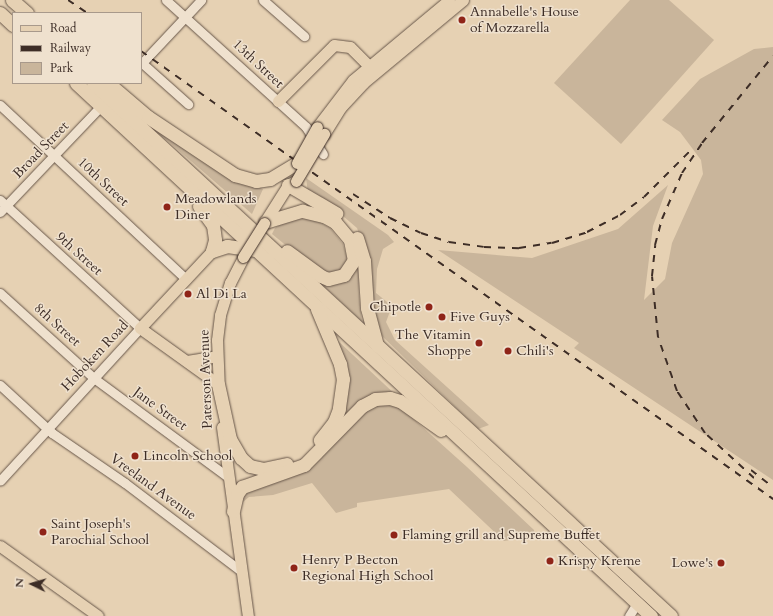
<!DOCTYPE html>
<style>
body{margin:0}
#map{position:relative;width:773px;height:616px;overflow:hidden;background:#e6d1b3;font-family:Cardo,serif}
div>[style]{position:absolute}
.green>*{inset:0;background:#c9b59b}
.roads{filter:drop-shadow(0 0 1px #675649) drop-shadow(0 0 1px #675649)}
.minor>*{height:9px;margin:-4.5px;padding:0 4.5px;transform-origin:4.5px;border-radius:4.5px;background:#efe1ce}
.major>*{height:11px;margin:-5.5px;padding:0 5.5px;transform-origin:5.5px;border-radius:5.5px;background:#e6d1b3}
.highway>*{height:13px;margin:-6.5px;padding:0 6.5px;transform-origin:6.5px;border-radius:6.5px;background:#e6d1b3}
.rail>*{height:2px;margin-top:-1px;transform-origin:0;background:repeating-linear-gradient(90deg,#3d2d26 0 7px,transparent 0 14px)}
.bridges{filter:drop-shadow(0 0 1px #3d2d26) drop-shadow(0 0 1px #3d2d26)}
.major-bridge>*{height:11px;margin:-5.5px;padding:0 5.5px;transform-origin:5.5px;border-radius:5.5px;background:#e6d1b3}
.dots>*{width:11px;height:11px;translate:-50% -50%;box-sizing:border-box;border:2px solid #efe1ce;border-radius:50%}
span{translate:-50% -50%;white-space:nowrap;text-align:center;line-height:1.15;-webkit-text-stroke:3px #efe1ce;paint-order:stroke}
.poi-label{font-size:14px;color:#3d2d26}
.left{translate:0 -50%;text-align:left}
.right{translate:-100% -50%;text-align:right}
.street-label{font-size:14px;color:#3d2d26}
.legend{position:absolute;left:12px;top:12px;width:130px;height:72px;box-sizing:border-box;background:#efe1ce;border:1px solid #a8998b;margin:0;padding:5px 7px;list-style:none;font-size:12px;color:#3d2d26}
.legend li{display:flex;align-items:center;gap:8px;height:20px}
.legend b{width:20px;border:1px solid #a8998b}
.north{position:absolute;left:12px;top:564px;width:40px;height:40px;-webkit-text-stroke:3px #efe1ce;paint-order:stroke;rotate:275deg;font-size:11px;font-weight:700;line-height:16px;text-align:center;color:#3d2d26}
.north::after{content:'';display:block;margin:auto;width:14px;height:18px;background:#3d2d26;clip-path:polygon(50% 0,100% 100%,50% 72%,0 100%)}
</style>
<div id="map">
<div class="green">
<div style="clip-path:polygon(630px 0,669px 0,714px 40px,621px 144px,554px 83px)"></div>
<div style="clip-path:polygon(773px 47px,773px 480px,574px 348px,579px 343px,438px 250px,532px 258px,618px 229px,668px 185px,653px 226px,644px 300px,665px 279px,672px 243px,703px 174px,701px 160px,680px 132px,662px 120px,700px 79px,754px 49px)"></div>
<div style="clip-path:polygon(154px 129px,233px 180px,263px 189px,252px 214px)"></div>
<div style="clip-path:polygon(306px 178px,388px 235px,394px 242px,383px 249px,377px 269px,376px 293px,392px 306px,386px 322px,395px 340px,489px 425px,478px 429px,381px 335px,372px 320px,366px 253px,357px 228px,336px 210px,308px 193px)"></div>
<div style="clip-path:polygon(293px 217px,311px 217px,330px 228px,343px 244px,347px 257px,346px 266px,335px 274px,321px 274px,272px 234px,275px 228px)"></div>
<div style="clip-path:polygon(358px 263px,359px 296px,362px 322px,319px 282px,334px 285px,346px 280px)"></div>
<div style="clip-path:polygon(337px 340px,398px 397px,388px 393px,334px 427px,340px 411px)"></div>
<div style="clip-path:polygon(386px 402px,400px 407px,467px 467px,534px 530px,535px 536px,504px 541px,449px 489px,357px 503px,357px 507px,336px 513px,312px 483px,273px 495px,249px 497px,237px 507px,240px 494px,253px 486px,289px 478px,312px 462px,367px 407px)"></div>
</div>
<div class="roads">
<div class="minor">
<div style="left:166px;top:0;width:189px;rotate:42.2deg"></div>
<div style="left:306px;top:127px;width:32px;rotate:58deg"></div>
<div style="left:263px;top:0;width:55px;rotate:41.3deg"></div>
<div style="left:142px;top:63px;width:62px;rotate:41.7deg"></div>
<div style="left:141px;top:64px;width:88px;rotate:-46.8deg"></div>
<div style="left:0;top:105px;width:255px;rotate:43.1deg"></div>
<div style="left:0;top:200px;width:190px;rotate:42.4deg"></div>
<div style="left:140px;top:328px;width:207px;rotate:132.5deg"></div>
<div style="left:0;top:212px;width:146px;rotate:-46.4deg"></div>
<div style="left:0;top:293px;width:128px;rotate:42.2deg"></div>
<div style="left:95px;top:379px;width:165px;rotate:36.4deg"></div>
<div style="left:0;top:385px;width:71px;rotate:42.7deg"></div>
<div style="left:52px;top:433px;width:88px;rotate:34.4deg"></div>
<div style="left:125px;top:483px;width:146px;rotate:37.2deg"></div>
<div style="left:629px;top:616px;width:15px;rotate:-58deg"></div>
</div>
<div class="major">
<div style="left:278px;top:101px;width:79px;rotate:-45deg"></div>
<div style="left:334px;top:45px;width:16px;rotate:7deg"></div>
<div style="left:350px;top:47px;width:27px;rotate:45deg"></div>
<div style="left:317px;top:127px;width:59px;rotate:-52.5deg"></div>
<div style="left:353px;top:80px;width:125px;rotate:-39.8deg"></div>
<div style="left:324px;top:134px;width:32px;rotate:-58deg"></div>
<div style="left:341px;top:107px;width:33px;rotate:-47deg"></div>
<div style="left:363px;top:83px;width:130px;rotate:-39.7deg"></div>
<div style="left:264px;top:223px;width:45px;rotate:-57.7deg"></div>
<div style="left:288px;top:185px;width:8px;rotate:-30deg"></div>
<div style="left:212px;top:251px;width:105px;rotate:133.1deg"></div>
<div style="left:140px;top:328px;width:96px;rotate:35.7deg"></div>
<div style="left:187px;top:361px;width:30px;rotate:-9deg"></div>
<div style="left:219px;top:391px;width:51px;rotate:-92.2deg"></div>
<div style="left:217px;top:340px;width:25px;rotate:-83deg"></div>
<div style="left:220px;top:315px;width:34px;rotate:-73deg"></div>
<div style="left:230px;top:283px;width:29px;rotate:-63deg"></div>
<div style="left:222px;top:427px;width:191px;rotate:82.2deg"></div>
<div style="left:0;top:546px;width:120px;rotate:35.5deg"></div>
</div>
<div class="highway">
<div style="left:12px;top:0;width:20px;rotate:41deg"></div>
<div style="left:0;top:13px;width:18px;rotate:43deg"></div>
<div style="left:76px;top:83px;width:784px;rotate:42.83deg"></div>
<div style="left:93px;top:83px;width:786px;rotate:42.68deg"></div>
<div style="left:108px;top:83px;width:52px;rotate:40.4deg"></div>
<div style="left:148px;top:117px;width:105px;rotate:33.7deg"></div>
<div style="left:235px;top:175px;width:22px;rotate:16deg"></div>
<div style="left:256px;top:181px;width:14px;rotate:-8deg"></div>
<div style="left:270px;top:179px;width:31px;rotate:-31deg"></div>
<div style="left:288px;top:185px;width:56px;rotate:30.3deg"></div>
<div style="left:199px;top:206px;width:24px;rotate:54deg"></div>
<div style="left:213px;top:225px;width:15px;rotate:82deg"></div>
<div style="left:215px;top:240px;width:11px;rotate:105deg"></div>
<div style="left:265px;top:222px;width:39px;rotate:-17deg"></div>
<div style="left:302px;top:211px;width:23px;rotate:13deg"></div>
<div style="left:324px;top:216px;width:13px;rotate:29deg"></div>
<div style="left:335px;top:222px;width:23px;rotate:50deg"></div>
<div style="left:350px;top:240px;width:20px;rotate:79deg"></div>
<div style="left:354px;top:260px;width:18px;rotate:124deg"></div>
<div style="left:344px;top:275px;width:16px;rotate:166deg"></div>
<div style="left:328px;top:279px;width:8px;rotate:-157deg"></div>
<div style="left:321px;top:276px;width:42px;rotate:-143.7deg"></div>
<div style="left:357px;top:238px;width:24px;rotate:73deg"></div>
<div style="left:364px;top:261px;width:47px;rotate:86.3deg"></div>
<div style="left:367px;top:308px;width:39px;rotate:75deg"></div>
<div style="left:212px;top:251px;width:16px;rotate:-18deg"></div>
<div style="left:227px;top:246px;width:29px;rotate:8deg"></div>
<div style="left:317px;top:309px;width:60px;rotate:67.3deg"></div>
<div style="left:340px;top:364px;width:15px;rotate:79deg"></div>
<div style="left:343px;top:379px;width:30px;rotate:98deg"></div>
<div style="left:339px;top:409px;width:14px;rotate:111deg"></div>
<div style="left:334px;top:422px;width:23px;rotate:128deg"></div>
<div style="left:218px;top:384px;width:56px;rotate:77.7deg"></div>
<div style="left:230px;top:439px;width:22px;rotate:60deg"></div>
<div style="left:241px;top:458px;width:12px;rotate:42deg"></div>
<div style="left:250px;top:466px;width:13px;rotate:13deg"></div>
<div style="left:263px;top:469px;width:24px;rotate:-12deg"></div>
<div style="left:233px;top:511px;width:17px;rotate:-77deg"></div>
<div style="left:237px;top:494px;width:9px;rotate:-54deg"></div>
<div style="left:242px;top:487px;width:66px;rotate:-19.5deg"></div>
<div style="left:304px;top:465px;width:83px;rotate:-45.5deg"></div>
<div style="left:362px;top:406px;width:15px;rotate:-28deg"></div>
<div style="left:375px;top:399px;width:15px;rotate:-4deg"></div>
<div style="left:390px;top:398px;width:10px;rotate:17deg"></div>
<div style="left:400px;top:401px;width:50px;rotate:35.3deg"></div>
</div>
</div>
<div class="rail">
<div style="left:68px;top:0;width:23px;rotate:34deg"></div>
<div style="left:141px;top:51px;width:775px;rotate:35.33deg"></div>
<div style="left:353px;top:194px;width:44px;rotate:33deg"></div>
<div style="left:390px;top:218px;width:34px;rotate:26deg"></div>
<div style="left:421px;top:233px;width:29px;rotate:18deg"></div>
<div style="left:449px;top:242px;width:35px;rotate:8deg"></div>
<div style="left:484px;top:247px;width:35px;rotate:2deg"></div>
<div style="left:519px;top:248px;width:33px;rotate:-9deg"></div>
<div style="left:552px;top:243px;width:37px;rotate:-17deg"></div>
<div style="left:587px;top:232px;width:37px;rotate:-27deg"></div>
<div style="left:620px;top:215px;width:30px;rotate:-37deg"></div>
<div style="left:644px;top:197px;width:68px;rotate:-45deg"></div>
<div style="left:751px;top:470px;width:28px;rotate:38deg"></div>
<div style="left:754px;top:478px;width:67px;rotate:-137.4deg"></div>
<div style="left:705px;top:433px;width:50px;rotate:-123.7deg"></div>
<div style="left:677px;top:391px;width:57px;rotate:-109.4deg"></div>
<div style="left:658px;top:337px;width:61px;rotate:-95.6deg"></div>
<div style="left:652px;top:276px;width:31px;rotate:-84deg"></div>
<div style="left:655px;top:245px;width:27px;rotate:-75deg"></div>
<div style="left:662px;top:219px;width:50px;rotate:-66.5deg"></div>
<div style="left:682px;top:173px;width:36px;rotate:-56deg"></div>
<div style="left:702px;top:143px;width:112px;rotate:-50.8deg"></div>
</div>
<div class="bridges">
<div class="major-bridge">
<div style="left:297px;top:163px;width:41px;rotate:-60.9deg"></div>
<div style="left:296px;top:181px;width:55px;rotate:-59.2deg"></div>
<div style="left:243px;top:257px;width:40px;rotate:-58deg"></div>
</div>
</div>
<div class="dots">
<div style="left:462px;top:20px;background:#8f2418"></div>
<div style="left:167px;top:207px;background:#8f2418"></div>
<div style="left:188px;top:294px;background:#8f2418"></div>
<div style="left:429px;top:307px;background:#8f2418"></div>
<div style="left:442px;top:317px;background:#8f2418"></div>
<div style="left:479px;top:343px;background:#8f2418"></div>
<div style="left:508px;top:351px;background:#8f2418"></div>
<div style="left:135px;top:456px;background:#8f2418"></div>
<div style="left:43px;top:532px;background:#8f2418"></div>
<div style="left:394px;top:535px;background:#8f2418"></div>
<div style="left:550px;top:561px;background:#8f2418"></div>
<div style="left:721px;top:563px;background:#8f2418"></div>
<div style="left:294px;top:568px;background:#8f2418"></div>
</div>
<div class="poi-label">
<span class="left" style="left:470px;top:20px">Annabelle's House<br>of Mozzarella</span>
<span class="left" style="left:175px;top:207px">Meadowlands<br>Diner</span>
<span class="left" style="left:196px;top:294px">Al Di La</span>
<span class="right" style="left:421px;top:307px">Chipotle</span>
<span class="left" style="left:450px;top:317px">Five Guys</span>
<span class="right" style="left:471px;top:343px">The Vitamin<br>Shoppe</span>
<span class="left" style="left:516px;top:351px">Chili's</span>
<span class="left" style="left:143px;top:456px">Lincoln School</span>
<span class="left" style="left:51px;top:532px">Saint Joseph's<br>Parochial School</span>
<span class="left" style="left:402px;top:535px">Flaming grill and Supreme Buffet</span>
<span class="left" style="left:302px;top:568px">Henry P Becton<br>Regional High School</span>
<span class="left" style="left:558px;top:561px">Krispy Kreme</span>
<span class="right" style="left:713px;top:563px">Lowe's</span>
</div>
<div class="street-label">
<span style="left:258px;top:64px;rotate:43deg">13th Street</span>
<span style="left:41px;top:150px;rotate:-46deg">Broad Street</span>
<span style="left:103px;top:182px;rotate:43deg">10th Street</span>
<span style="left:79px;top:254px;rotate:42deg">9th Street</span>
<span style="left:57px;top:325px;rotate:42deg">8th Street</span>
<span style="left:95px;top:356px;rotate:-47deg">Hoboken Road</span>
<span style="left:206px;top:379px;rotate:-92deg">Paterson Avenue</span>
<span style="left:160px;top:409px;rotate:36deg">Jane Street</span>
<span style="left:153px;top:487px;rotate:36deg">Vreeland Avenue</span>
</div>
<ul class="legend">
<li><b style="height:5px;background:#e6d1b3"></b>Road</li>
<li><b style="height:5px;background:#3d2d26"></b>Railway</li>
<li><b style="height:11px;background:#c9b59b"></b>Park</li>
</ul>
<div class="north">N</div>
</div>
